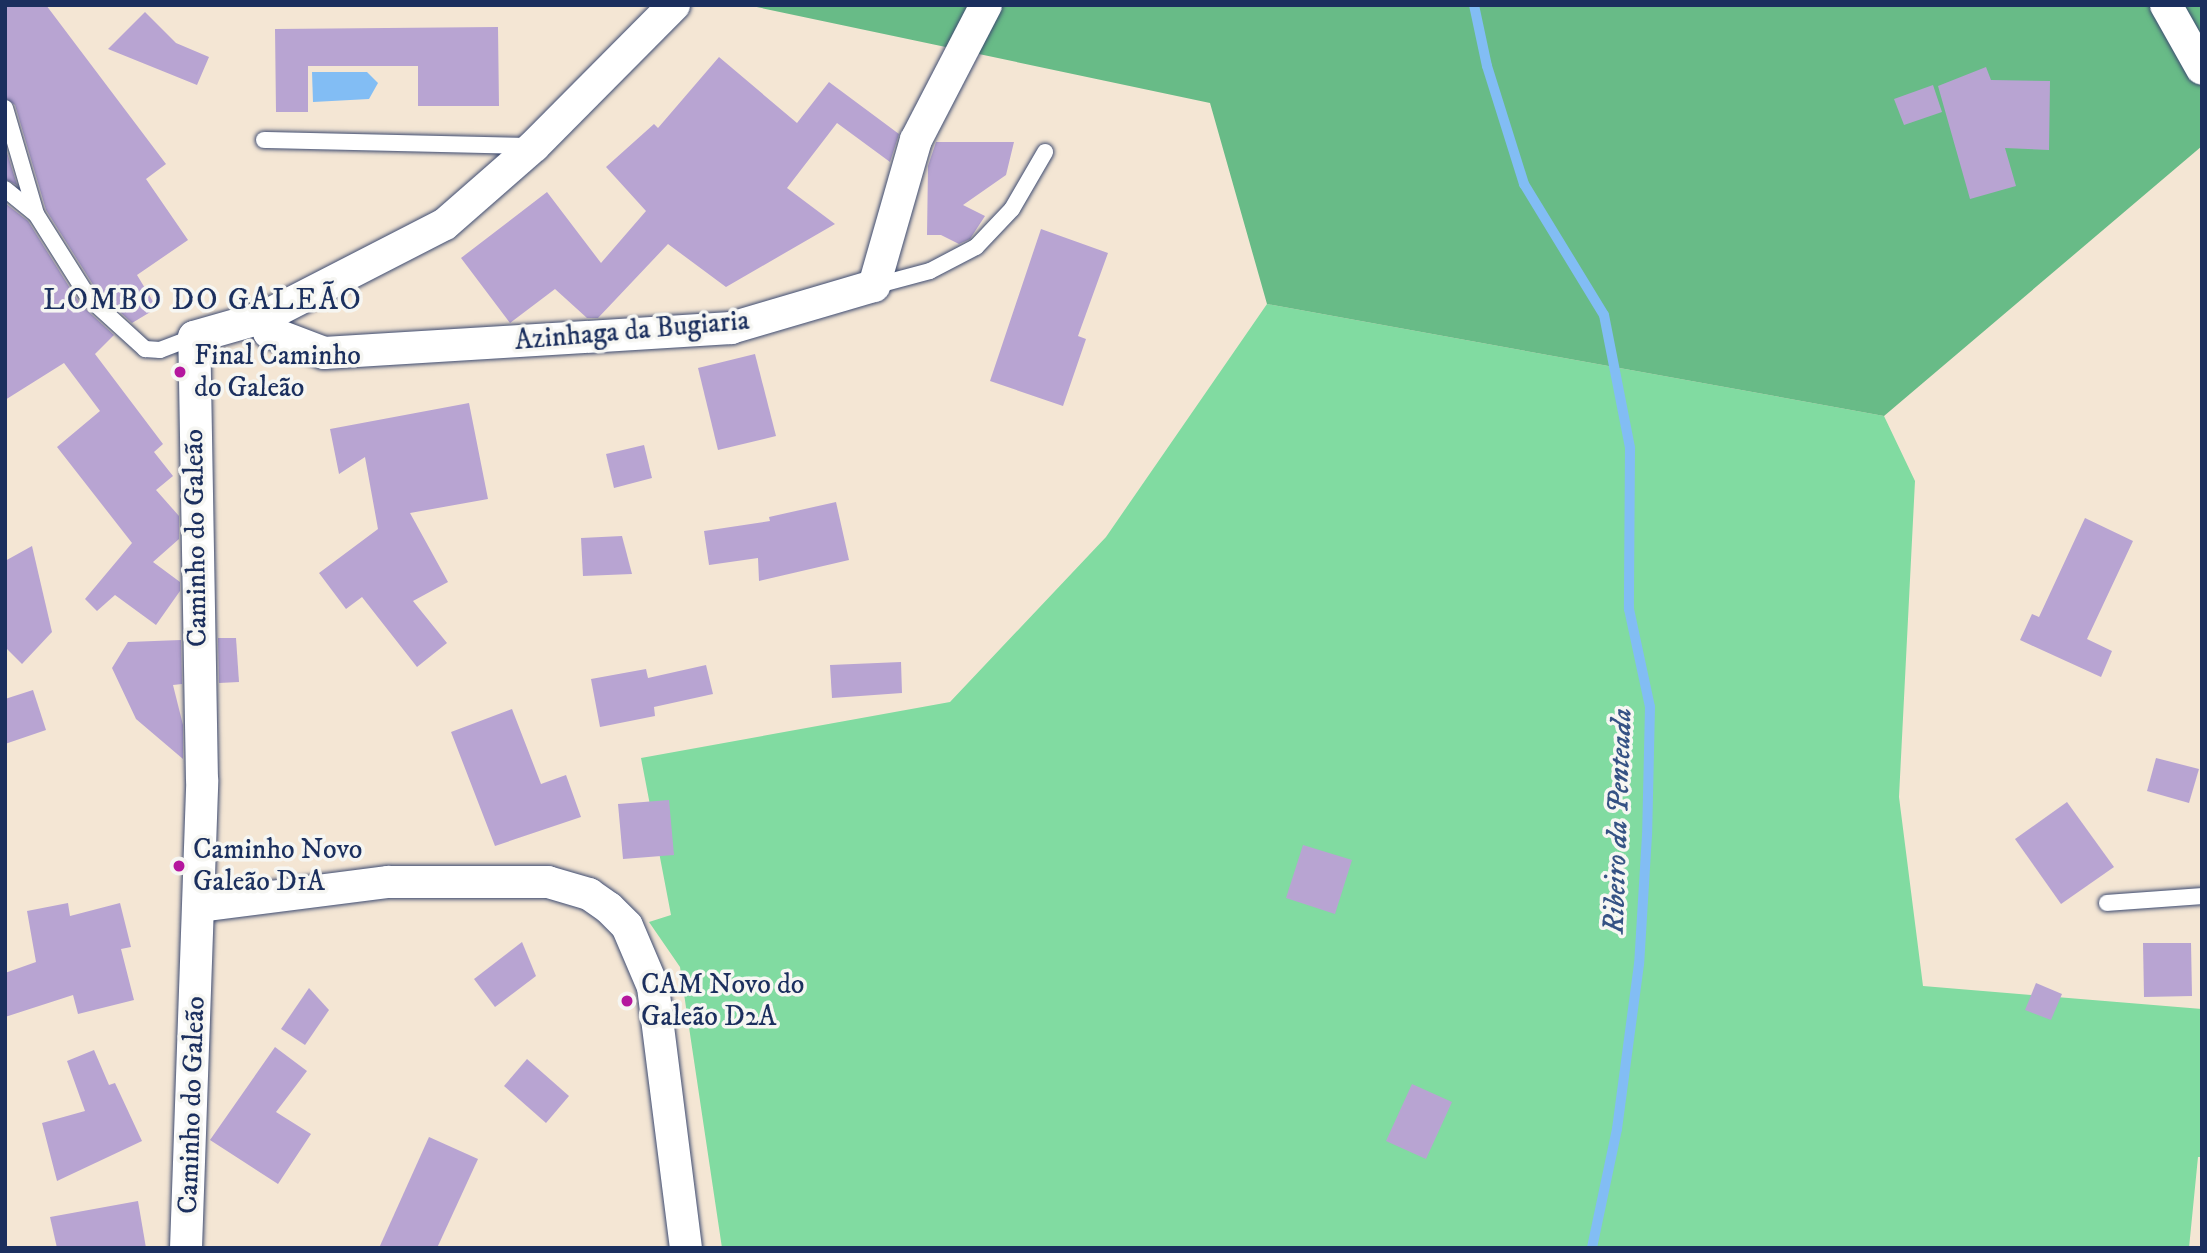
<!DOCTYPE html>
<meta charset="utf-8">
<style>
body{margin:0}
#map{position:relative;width:2207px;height:1253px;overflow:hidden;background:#f4e6d4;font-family:"IM FELL DW Pica",serif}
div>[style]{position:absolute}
.green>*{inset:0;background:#81dba1}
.forest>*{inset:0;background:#68bb87}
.water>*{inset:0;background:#82bdf4}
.stream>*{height:10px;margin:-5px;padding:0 5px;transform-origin:5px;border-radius:5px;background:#82bdf4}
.building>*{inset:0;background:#b8a4d2}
.roads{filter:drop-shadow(0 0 2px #3c4a70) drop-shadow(0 0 2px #3c4a70)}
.service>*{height:16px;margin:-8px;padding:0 8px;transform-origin:8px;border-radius:8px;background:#fff}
.minor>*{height:32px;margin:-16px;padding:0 16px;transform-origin:16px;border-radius:16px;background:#fff}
.dots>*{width:19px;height:19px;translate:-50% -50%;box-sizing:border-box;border:4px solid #f6f6f2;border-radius:50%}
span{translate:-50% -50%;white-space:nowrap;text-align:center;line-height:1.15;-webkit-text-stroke:7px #f6f6f2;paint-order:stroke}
.street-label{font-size:28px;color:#1b2f5e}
.poi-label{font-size:28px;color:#1b2f5e}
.left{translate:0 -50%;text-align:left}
.neighbourhood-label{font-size:30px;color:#1b2f5e;letter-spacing:2px}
.water-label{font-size:30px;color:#355284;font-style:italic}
.frame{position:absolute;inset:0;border:7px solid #1b2f5e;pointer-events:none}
</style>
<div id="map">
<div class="green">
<div style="clip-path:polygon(1267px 304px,1884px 416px,1915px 481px,1899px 797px,1923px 986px,2202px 1009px,2202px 1157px,2198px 1157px,2189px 1248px,722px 1248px,680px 967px,649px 922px,671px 915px,641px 758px,950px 702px,1106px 537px)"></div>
</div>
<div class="forest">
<div style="clip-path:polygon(747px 5px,2202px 5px,2202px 146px,1884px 416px,1267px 304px,1210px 103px)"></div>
</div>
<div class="water">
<div style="clip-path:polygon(312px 72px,367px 72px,378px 83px,369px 99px,313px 102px)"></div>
</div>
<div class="stream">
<div style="left:1474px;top:5px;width:62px;rotate:78deg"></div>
<div style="left:1487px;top:66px;width:124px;rotate:72.6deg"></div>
<div style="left:1524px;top:184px;width:153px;rotate:58.6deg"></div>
<div style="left:1604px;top:315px;width:136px;rotate:78.9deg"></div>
<div style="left:1630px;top:448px;width:161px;rotate:90.4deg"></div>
<div style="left:1629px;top:609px;width:100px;rotate:77.9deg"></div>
<div style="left:1650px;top:707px;width:128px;rotate:91.3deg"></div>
<div style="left:1647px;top:835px;width:129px;rotate:93.5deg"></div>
<div style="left:1639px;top:964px;width:166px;rotate:97.6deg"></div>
<div style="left:1617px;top:1129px;width:122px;rotate:101.9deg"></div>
</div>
<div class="building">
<div style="clip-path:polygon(5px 5px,46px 5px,166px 164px,146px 179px,188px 240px,137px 275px,157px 308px,132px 323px,97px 291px,46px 210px,15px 105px,5px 98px)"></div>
<div style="clip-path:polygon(145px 12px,176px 43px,209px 57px,197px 85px,108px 49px)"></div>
<div style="clip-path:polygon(498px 27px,499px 106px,418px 106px,418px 66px,308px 66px,308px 112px,276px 112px,275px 29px)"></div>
<div style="clip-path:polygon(719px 57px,797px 123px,829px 82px,899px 134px,890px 162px,837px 123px,787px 188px,835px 224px,726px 287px,668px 244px,598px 318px,587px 318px,555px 289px,510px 323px,461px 258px,547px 192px,601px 263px,646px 211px,606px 167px,654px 124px,658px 128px)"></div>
<div style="clip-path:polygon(1986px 67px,1991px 80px,2050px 81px,2049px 150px,2005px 148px,2016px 186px,1970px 199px,1938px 86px)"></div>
<div style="clip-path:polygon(1933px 85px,1942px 112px,1904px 125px,1894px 99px)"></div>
<div style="clip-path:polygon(936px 142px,1014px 142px,1006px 175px,963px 205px,985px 216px,970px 239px,959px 244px,941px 235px,927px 235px,928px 166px)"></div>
<div style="clip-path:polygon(5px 146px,17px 185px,5px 179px)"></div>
<div style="clip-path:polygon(5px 203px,28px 221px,80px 304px,114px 335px,95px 354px,163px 444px,154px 452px,173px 476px,156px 490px,179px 516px,179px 539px,153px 562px,180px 582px,180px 591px,156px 625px,115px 595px,97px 611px,85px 599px,132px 543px,57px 447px,100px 411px,64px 363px,5px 400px)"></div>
<div style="clip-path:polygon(1041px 229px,1108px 253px,1078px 336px,1086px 339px,1063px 406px,990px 381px)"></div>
<div style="clip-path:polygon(755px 354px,776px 436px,718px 450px,698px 368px)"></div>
<div style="clip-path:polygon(469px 403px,488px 499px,410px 513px,448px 582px,413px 601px,447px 643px,417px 667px,362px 597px,346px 609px,319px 573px,378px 529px,365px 457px,339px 474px,330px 429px)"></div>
<div style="clip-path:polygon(644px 445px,652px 478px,614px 488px,606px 454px)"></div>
<div style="clip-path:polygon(836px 502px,849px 560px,759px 581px,758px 558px,709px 565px,704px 531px,770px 521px,769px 517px)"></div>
<div style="clip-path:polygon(2085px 518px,2133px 541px,2087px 639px,2112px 651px,2101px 677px,2020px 640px,2032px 614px,2039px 617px)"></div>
<div style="clip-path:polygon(622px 536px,632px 574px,583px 576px,581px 538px)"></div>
<div style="clip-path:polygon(32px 546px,52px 632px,22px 664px,5px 647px,5px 561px)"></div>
<div style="clip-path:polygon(218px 638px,236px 638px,239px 682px,219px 683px)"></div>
<div style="clip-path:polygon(181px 640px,182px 684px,173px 685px,183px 725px,183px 759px,136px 719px,112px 668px,128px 642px)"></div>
<div style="clip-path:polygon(901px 662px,902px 693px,832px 698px,830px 665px)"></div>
<div style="clip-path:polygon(706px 665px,713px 694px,654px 707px,655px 716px,600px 727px,591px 679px,646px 669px,648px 678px)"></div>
<div style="clip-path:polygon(33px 690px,46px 730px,5px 744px,5px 699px)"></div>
<div style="clip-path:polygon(512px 709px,541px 784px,566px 775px,581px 817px,495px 846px,451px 732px)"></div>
<div style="clip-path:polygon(2156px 758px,2199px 769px,2189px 803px,2147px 791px)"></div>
<div style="clip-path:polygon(669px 800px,674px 855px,623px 859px,618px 804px)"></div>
<div style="clip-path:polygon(2067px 802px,2114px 867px,2061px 904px,2015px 839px)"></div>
<div style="clip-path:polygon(1303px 845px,1352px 860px,1335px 914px,1286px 898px)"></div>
<div style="clip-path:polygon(68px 903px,70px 916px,120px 903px,131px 947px,121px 949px,134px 1000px,78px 1014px,73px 995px,5px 1017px,5px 973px,36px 962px,27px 911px)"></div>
<div style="clip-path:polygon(522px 942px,536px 976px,495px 1007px,474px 979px)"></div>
<div style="clip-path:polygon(2143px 943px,2191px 943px,2192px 996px,2144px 997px)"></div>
<div style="clip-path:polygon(2036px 983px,2062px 994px,2051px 1020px,2025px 1010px)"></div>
<div style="clip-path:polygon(309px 988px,329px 1010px,305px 1045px,281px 1029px)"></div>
<div style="clip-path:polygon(275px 1047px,307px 1071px,276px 1112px,311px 1134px,278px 1184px,210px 1140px)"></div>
<div style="clip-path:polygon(94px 1050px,109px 1085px,115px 1083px,142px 1141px,57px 1181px,42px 1123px,85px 1111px,67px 1061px)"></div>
<div style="clip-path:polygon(527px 1059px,569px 1096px,546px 1123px,504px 1086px)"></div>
<div style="clip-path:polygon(1412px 1084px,1452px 1102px,1426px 1159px,1386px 1141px)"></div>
<div style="clip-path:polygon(429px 1137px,478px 1159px,437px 1248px,379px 1248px)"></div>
<div style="clip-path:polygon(138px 1201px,146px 1248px,57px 1248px,50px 1217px)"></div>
</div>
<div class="roads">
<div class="service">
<div style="left:5px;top:108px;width:110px;rotate:73.7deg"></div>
<div style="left:264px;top:140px;width:267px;rotate:1.3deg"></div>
<div style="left:5px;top:189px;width:40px;rotate:39deg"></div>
<div style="left:36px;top:214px;width:99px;rotate:57.8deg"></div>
<div style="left:89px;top:298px;width:76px;rotate:42.3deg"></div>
<div style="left:145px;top:349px;width:15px;rotate:4deg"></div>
<div style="left:160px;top:350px;width:36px;rotate:-21deg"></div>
<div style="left:874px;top:286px;width:58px;rotate:-15deg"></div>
<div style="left:930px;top:271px;width:52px;rotate:-27.6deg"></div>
<div style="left:976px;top:247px;width:52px;rotate:-46.5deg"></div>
<div style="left:1012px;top:209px;width:66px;rotate:-59.9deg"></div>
<div style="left:2107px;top:903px;width:95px;rotate:-4.2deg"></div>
</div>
<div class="minor">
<div style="left:2166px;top:5px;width:73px;rotate:60.6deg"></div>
<div style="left:264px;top:317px;width:16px;rotate:72deg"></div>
<div style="left:269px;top:332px;width:59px;rotate:20.9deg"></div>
<div style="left:324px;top:353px;width:408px;rotate:-3.5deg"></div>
<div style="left:731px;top:328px;width:149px;rotate:-16.4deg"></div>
<div style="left:874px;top:286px;width:152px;rotate:-74deg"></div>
<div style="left:916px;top:140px;width:152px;rotate:-62.6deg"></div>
<div style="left:200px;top:906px;width:190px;rotate:-7.3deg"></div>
<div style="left:388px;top:882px;width:160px"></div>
<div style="left:548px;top:882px;width:43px;rotate:16.3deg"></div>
<div style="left:589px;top:894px;width:24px;rotate:35deg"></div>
<div style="left:609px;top:908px;width:25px;rotate:45deg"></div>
<div style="left:627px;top:926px;width:66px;rotate:66.9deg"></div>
<div style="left:653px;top:987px;width:263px;rotate:82.8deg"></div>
<div style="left:186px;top:1248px;width:468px;rotate:-88deg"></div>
<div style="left:202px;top:780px;width:443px;rotate:-91deg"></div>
<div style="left:194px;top:337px;width:73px;rotate:-15.9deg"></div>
<div style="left:264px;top:317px;width:203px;rotate:-27.2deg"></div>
<div style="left:445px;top:224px;width:118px;rotate:-41.2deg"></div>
<div style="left:534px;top:146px;width:199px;rotate:-45.2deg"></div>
</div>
</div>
<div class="dots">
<div style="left:180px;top:372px;background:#b5179e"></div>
<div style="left:179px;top:866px;background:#b5179e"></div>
<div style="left:627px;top:1001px;background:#b5179e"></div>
</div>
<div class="street-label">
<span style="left:632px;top:331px;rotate:-5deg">Azinhaga da Bugiaria</span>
<span style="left:196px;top:538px;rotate:-91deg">Caminho do Galeão</span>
<span style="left:192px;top:1105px;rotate:-88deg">Caminho do Galeão</span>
</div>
<div class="poi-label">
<span class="left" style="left:194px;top:372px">Final Caminho<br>do Galeão</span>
<span class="left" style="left:193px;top:866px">Caminho Novo<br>Galeão D1A</span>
<span class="left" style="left:641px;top:1001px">CAM Novo do<br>Galeão D2A</span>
</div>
<div class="neighbourhood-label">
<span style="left:203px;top:301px">LOMBO DO GALEÃO</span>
</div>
<div class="water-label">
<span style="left:1619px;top:821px;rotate:-88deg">Ribeiro da Penteada</span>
</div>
<div class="frame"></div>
</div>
